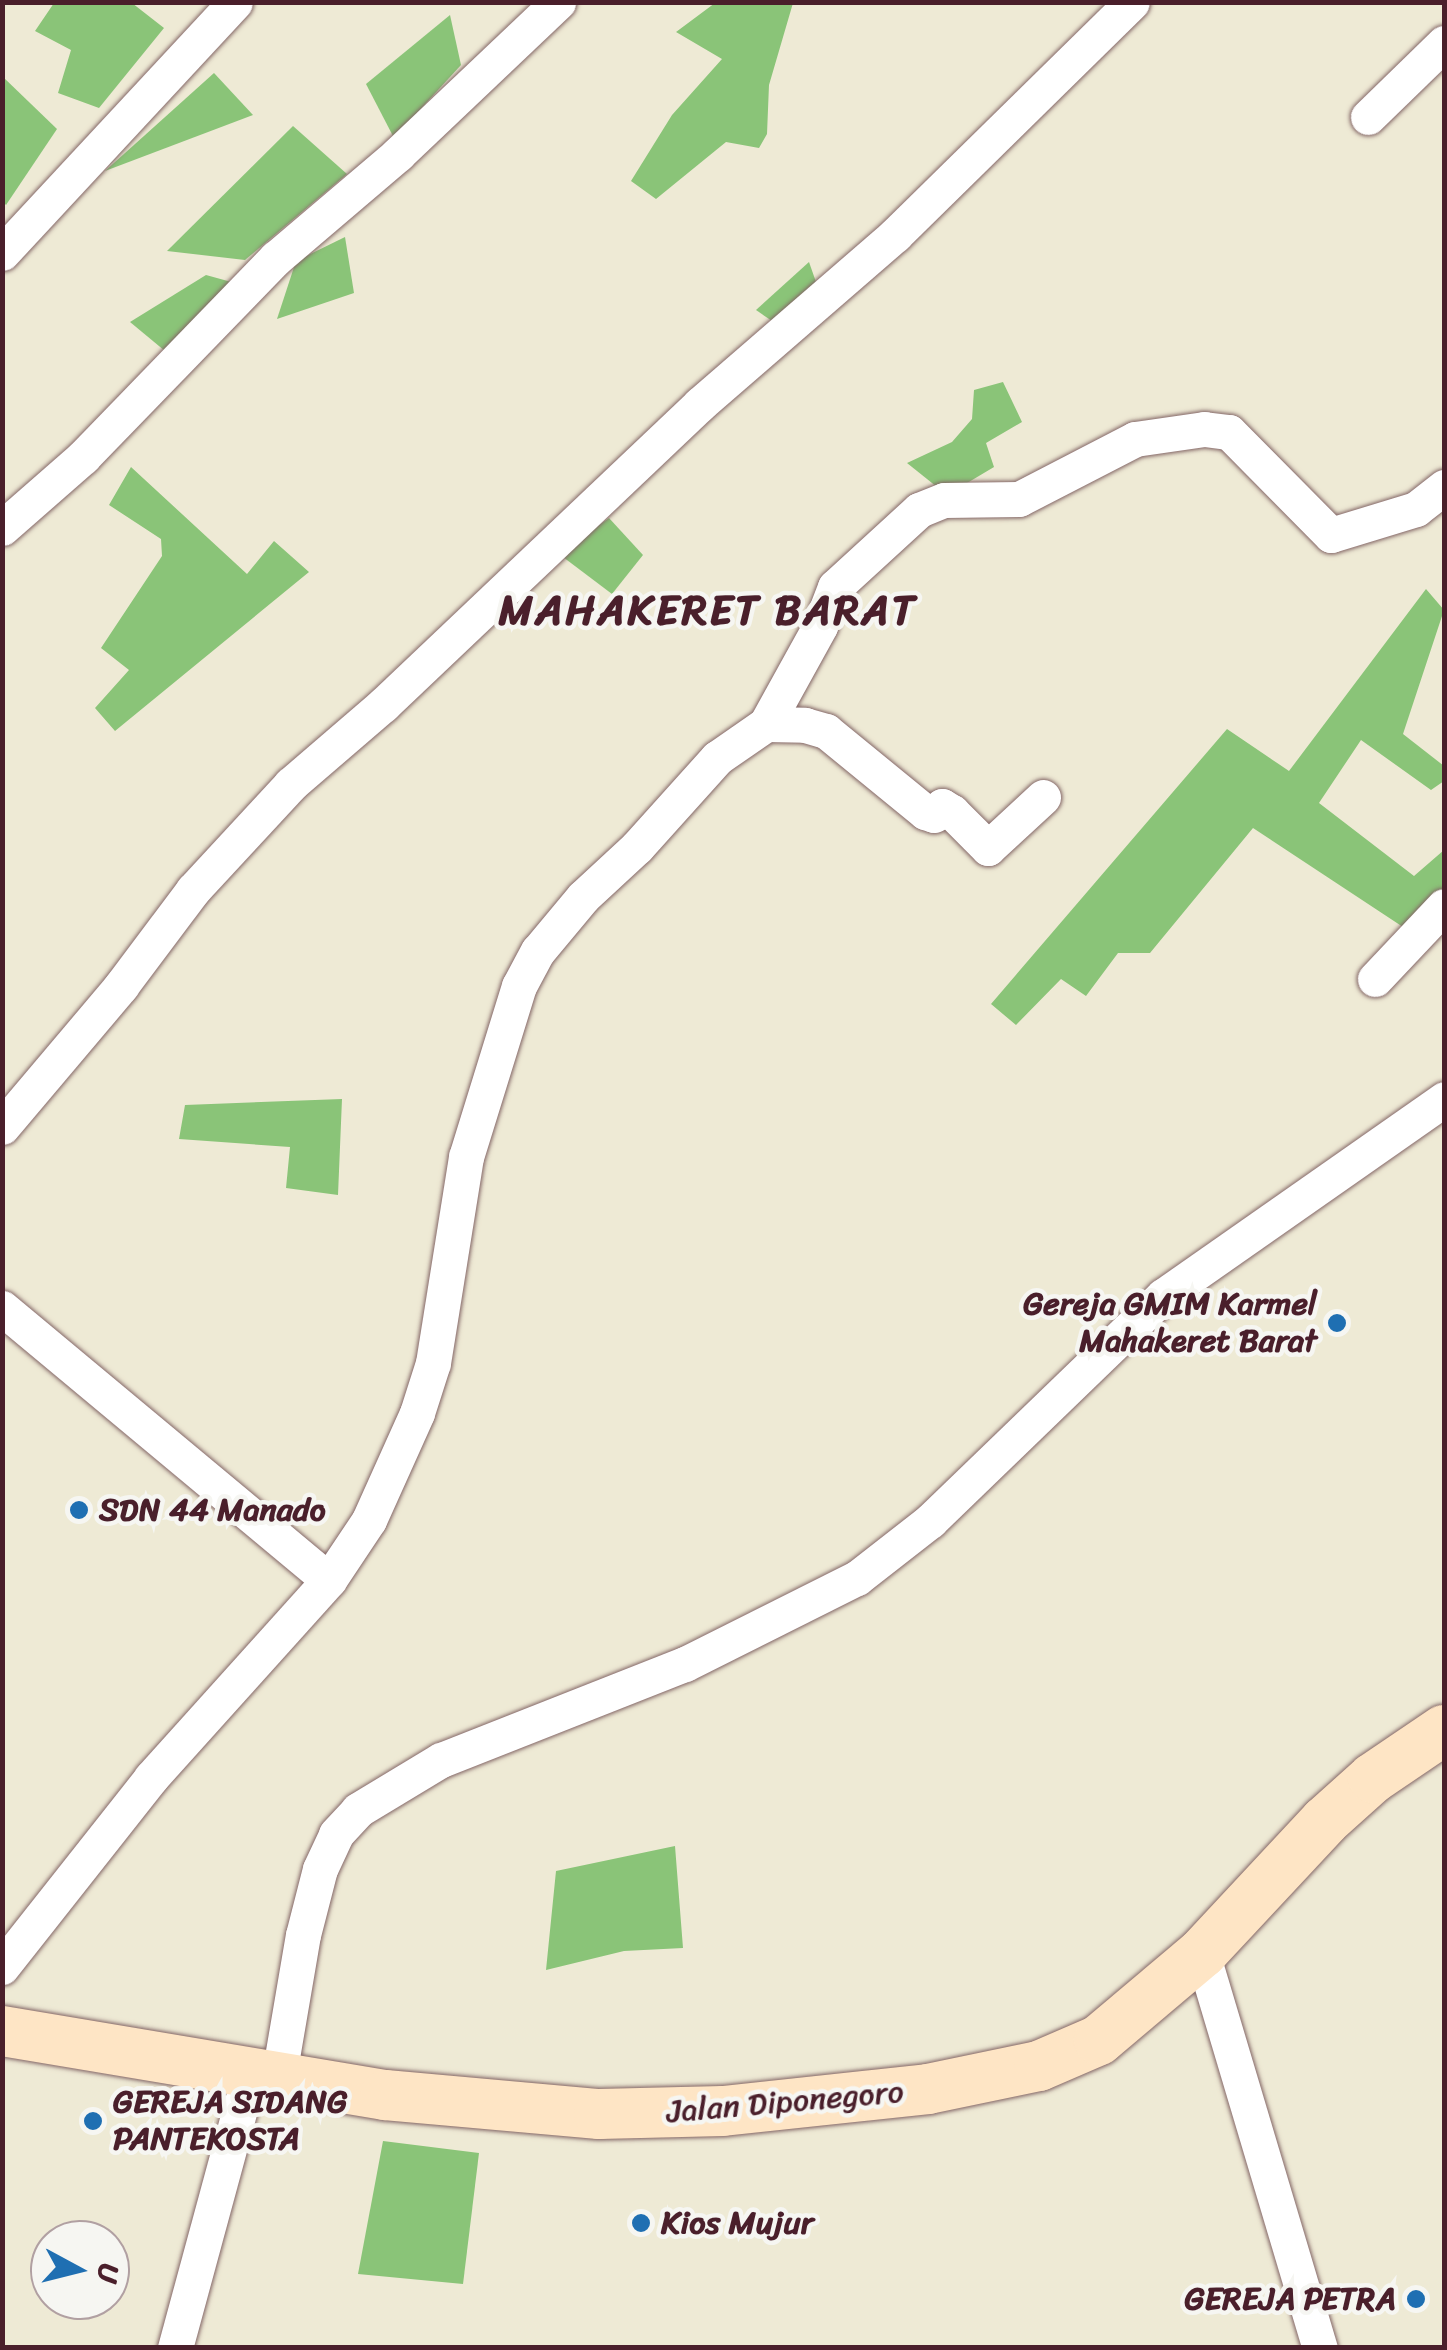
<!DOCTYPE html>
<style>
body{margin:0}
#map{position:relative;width:1447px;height:2350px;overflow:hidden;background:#eeead5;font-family:Sriracha,sans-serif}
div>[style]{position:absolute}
.green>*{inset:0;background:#8ac478}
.roads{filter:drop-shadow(0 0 2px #836666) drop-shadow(0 0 2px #836666)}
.minor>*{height:35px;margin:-17.5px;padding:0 17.5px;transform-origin:17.5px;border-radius:17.5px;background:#fff}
.secondary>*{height:50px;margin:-25px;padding:0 25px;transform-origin:25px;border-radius:25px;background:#fee5c5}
.dots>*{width:28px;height:28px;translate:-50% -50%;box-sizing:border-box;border:5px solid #f6f6f2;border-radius:50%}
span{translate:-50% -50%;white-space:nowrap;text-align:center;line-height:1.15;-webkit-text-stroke:9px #f6f6f2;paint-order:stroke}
.poi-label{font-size:32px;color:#4a1f2b;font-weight:700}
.right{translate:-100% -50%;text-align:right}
.left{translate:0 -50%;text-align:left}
.street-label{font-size:32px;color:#4a1f2b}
.district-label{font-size:42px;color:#4a1f2b;font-weight:700;letter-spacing:2.5px}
.frame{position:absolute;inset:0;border:5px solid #4a1f2b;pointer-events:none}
.north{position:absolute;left:30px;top:2220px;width:100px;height:100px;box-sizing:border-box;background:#f6f6f2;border:2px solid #b1a0a2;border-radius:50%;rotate:97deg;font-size:28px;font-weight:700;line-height:40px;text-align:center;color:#4a1f2b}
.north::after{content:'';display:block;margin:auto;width:35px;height:45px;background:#1f6fb2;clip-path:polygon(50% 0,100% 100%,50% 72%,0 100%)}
</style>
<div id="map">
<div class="green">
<div style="clip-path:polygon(54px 3px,132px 3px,164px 28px,99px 108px,58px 93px,71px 50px,35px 31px)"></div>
<div style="clip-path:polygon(715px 3px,793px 3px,769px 85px,767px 134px,759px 148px,726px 142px,656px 199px,631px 181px,672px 115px,722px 59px,676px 32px)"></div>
<div style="clip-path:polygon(450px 15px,461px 65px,394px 138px,366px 84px)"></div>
<div style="clip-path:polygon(214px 73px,253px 115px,105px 171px)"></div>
<div style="clip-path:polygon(2px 76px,57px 129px,6px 205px,2px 201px)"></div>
<div style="clip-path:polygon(293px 126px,347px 174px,245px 260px,167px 251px)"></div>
<div style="clip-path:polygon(345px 237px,354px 293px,277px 319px,296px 261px)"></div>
<div style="clip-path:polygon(809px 262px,816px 282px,772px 321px,756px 310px)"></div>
<div style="clip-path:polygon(206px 275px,235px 283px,165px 351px,130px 322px)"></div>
<div style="clip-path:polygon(1003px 382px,1022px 422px,986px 443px,994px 467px,947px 495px,907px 463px,952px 442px,972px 419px,974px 390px)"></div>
<div style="clip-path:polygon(131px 467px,247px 574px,274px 541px,309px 572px,115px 731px,95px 708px,129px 670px,101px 648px,162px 556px,161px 539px,109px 505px)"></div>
<div style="clip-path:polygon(609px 518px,643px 555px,612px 594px,559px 554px)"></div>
<div style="clip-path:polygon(1426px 589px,1444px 610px,1403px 734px,1444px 766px,1444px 781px,1431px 790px,1361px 740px,1319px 803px,1414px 876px,1444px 850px,1444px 889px,1403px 927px,1253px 828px,1150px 953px,1118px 953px,1086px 996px,1061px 979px,1016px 1025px,991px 1004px,1227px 729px,1289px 771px)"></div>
<div style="clip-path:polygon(342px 1099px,338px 1195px,286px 1188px,290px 1147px,179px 1139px,185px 1105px)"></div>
<div style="clip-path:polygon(675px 1846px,683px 1948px,624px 1951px,546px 1970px,556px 1871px)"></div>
<div style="clip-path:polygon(383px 2141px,479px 2153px,463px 2284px,358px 2274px)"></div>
</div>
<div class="roads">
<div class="minor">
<div style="left:1368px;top:117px;width:106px;rotate:-44.2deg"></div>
<div style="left:2px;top:253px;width:342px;rotate:-47.1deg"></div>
<div style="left:2px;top:528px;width:108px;rotate:-41.2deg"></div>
<div style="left:83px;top:457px;width:277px;rotate:-45.9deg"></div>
<div style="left:276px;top:258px;width:160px;rotate:-40.4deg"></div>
<div style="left:398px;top:154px;width:221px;rotate:-43.5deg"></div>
<div style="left:766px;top:724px;width:112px;rotate:-61.1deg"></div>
<div style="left:820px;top:626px;width:42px;rotate:-69deg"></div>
<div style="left:835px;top:587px;width:114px;rotate:-42.5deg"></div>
<div style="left:919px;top:510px;width:27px;rotate:-22deg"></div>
<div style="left:944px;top:500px;width:75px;rotate:-0.8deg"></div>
<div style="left:1019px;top:499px;width:131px;rotate:-27.3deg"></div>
<div style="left:1135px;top:439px;width:70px;rotate:-8.2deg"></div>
<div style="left:1204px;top:429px;width:25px;rotate:7deg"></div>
<div style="left:1229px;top:432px;width:145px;rotate:45.3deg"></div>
<div style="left:1331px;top:535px;width:89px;rotate:-17deg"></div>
<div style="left:1416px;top:509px;width:36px;rotate:-38deg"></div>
<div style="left:1375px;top:979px;width:100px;rotate:-46.6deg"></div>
<div style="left:2px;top:1127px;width:185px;rotate:-49.8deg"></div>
<div style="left:121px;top:986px;width:120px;rotate:-53.1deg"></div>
<div style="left:193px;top:890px;width:144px;rotate:-47.2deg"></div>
<div style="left:291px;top:784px;width:121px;rotate:-40.7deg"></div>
<div style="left:383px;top:705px;width:437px;rotate:-43.5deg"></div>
<div style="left:700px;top:404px;width:258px;rotate:-40.9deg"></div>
<div style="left:895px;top:235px;width:332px;rotate:-44.5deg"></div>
<div style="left:2px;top:1308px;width:425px;rotate:39.8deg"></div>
<div style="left:329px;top:1580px;width:266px;rotate:132deg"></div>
<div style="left:151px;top:1778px;width:241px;rotate:128.3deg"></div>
<div style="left:329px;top:1580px;width:72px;rotate:-56.3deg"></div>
<div style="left:369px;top:1520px;width:117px;rotate:-65.8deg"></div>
<div style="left:417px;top:1413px;width:52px;rotate:-72.3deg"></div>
<div style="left:433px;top:1363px;width:209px;rotate:-80.9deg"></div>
<div style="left:466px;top:1157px;width:179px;rotate:-72.8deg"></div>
<div style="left:519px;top:986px;width:40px;rotate:-62deg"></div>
<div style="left:538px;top:951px;width:70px;rotate:-50.2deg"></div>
<div style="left:583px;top:897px;width:74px;rotate:-42.8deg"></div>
<div style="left:637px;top:847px;width:120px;rotate:-48deg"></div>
<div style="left:717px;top:758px;width:60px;rotate:-34.8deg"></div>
<div style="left:766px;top:724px;width:39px;rotate:1deg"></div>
<div style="left:805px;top:725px;width:22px;rotate:16deg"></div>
<div style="left:826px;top:731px;width:128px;rotate:39.3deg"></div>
<div style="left:925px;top:812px;width:9px;rotate:18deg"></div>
<div style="left:934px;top:815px;width:12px;rotate:-48deg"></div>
<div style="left:942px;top:806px;width:12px;rotate:31deg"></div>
<div style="left:952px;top:812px;width:51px;rotate:45deg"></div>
<div style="left:988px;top:848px;width:75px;rotate:-42.8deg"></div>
<div style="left:1202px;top:1953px;width:412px;rotate:73.4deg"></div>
<div style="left:279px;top:2075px;width:142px;rotate:-80.3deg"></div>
<div style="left:303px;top:1935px;width:68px;rotate:-75.6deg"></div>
<div style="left:320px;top:1869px;width:38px;rotate:-65deg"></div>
<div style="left:336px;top:1834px;width:33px;rotate:-47deg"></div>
<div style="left:358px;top:1810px;width:97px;rotate:-31.1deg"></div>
<div style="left:441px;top:1760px;width:262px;rotate:-21.5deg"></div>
<div style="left:685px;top:1664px;width:192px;rotate:-26.6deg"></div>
<div style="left:857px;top:1578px;width:93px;rotate:-38deg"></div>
<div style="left:930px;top:1521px;width:324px;rotate:-44deg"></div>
<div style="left:1163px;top:1296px;width:343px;rotate:-35deg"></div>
<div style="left:175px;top:2348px;width:289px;rotate:-74.8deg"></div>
</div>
<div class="secondary">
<div style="left:2px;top:2031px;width:388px;rotate:9.5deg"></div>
<div style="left:385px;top:2095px;width:215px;rotate:5.1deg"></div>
<div style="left:599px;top:2114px;width:124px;rotate:-1.4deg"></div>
<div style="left:723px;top:2111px;width:206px;rotate:-6.1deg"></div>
<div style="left:928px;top:2089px;width:113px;rotate:-11.7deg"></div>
<div style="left:1039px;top:2066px;width:65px;rotate:-23.4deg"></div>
<div style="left:1099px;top:2040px;width:135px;rotate:-40.2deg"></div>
<div style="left:1202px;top:1953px;width:180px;rotate:-47deg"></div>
<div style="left:1325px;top:1821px;width:64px;rotate:-41.9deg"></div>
<div style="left:1373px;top:1778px;width:86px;rotate:-34.1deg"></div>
</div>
</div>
<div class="dots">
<div style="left:1337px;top:1323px;background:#1f6fb2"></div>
<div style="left:79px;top:1510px;background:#1f6fb2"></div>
<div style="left:93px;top:2121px;background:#1f6fb2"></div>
<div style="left:641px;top:2223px;background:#1f6fb2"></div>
<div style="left:1416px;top:2299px;background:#1f6fb2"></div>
</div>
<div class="poi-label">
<span class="right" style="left:1317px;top:1323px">Gereja GMIM Karmel<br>Mahakeret Barat</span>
<span class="left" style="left:99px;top:1510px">SDN 44 Manado</span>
<span class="left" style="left:113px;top:2121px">GEREJA SIDANG<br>PANTEKOSTA</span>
<span class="left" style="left:661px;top:2223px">Kios Mujur</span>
<span class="right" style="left:1396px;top:2299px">GEREJA PETRA</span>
</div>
<div class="street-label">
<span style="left:785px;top:2102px;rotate:-5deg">Jalan Diponegoro</span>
</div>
<div class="district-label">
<span style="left:708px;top:610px">MAHAKERET BARAT</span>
</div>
<div class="frame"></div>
<div class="north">U</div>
</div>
